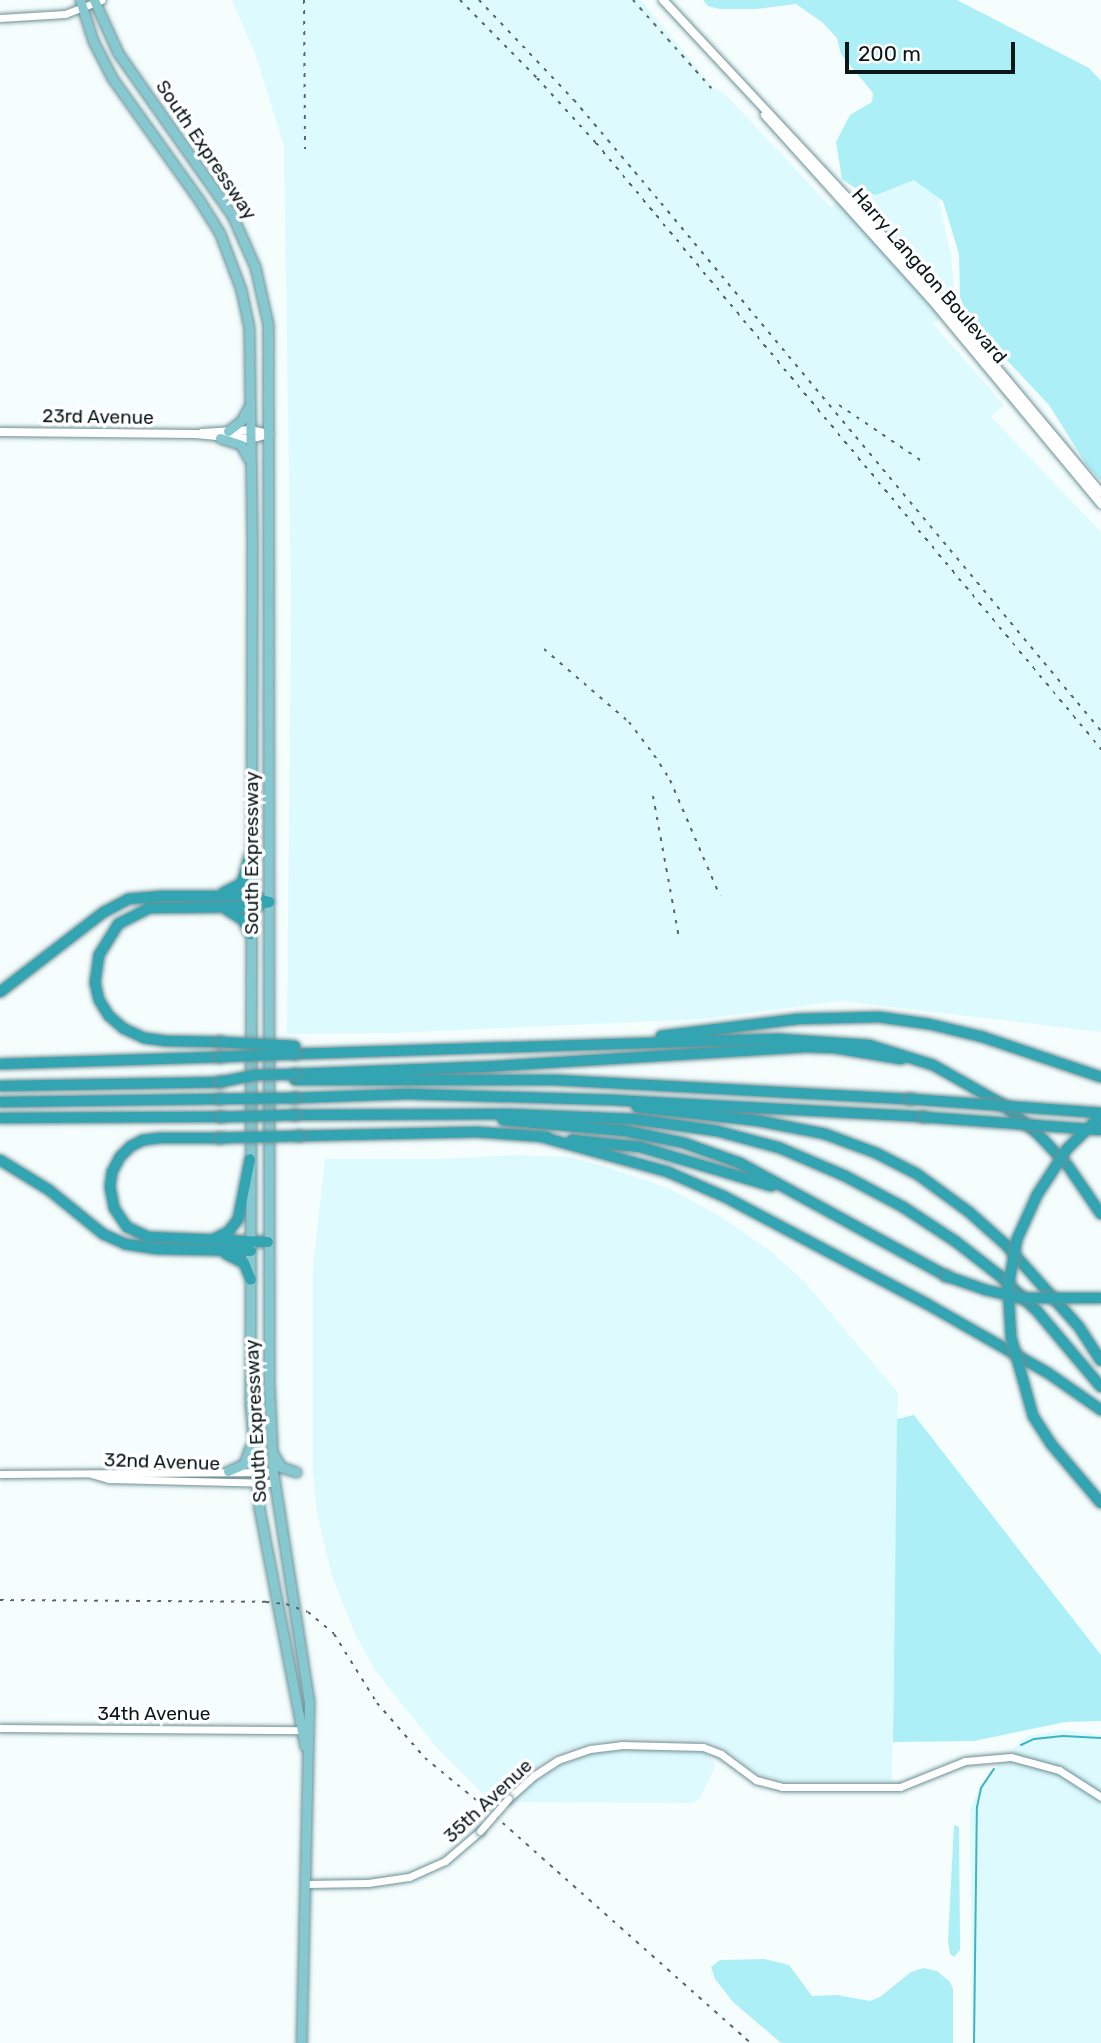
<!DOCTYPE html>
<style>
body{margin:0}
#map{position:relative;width:1101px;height:2043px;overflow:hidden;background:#f5fdfd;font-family:Rubik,sans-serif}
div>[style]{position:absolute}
.built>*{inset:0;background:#ddfafe}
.green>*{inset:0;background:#aceff7}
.stream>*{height:2px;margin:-1px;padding:0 1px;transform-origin:1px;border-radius:1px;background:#3cb4c2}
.roads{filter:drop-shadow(0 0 2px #6c9095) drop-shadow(0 0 2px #6c9095)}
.tertiary>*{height:7px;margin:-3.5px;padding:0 3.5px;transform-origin:3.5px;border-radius:3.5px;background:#fff}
.secondary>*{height:8px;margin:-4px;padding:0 4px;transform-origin:4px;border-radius:4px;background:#fff}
.primary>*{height:9px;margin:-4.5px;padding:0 4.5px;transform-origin:4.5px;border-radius:4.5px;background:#85c8d0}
.motorway>*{height:10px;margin:-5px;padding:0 5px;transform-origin:5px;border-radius:5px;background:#33a4b1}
.rail>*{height:2px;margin-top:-1px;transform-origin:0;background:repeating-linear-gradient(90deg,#596566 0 3.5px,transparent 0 10.5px)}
.bridges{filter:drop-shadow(0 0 2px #6c9095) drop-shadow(0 0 2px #6c9095)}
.tertiary-bridge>*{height:7px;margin:-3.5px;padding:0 3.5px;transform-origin:3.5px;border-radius:3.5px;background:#fff}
.motorway-bridge>*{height:10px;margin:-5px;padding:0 5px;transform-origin:5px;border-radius:5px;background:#33a4b1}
span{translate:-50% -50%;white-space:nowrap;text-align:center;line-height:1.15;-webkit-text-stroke:7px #fff;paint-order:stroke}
.street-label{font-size:19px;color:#091719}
.scale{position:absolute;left:845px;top:42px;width:170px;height:32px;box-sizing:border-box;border:4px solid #091719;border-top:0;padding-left:9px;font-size:21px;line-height:24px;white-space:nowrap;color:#091719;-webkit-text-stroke:5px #fff;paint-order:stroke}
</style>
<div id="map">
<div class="built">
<div style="clip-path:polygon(232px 0,641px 0,714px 88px,724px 93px,831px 207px,865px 187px,910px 173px,938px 197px,951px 256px,956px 307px,933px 324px,1004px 405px,991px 417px,1101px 532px,1101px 1032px,842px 1001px,702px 1019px,393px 1033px,287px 1034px,291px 606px,284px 146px,255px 53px)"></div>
<div style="clip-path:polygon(514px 1155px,568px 1157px,603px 1166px,668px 1188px,720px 1216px,769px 1250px,803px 1280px,898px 1393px,892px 1781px,782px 1781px,758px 1774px,725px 1749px,704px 1740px,621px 1738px,588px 1743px,554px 1754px,521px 1777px,493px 1804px,438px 1749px,375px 1670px,355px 1633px,332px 1576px,317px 1513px,313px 1472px,313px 1267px,325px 1159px,440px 1159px)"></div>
<div style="clip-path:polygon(1062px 1730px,1101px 1735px,1101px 2043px,973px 2043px,970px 1810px,980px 1785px,1018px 1744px,1028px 1736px)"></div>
<div style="clip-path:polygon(621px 1750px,704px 1752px,716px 1765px,700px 1798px,694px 1803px,514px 1802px,529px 1786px,560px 1765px,600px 1752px)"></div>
</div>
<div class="green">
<div style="clip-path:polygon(703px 0,957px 0,1089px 68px,1101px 81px,1101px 481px,1086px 464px,1049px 405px,987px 339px,966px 312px,960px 297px,959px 254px,943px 201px,914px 180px,876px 195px,858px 190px,842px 179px,836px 142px,850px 115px,872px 102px,873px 93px,841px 54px,837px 38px,822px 22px,796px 4px,756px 9px,720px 9px,708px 6px)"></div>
<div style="clip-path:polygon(914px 1415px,1101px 1655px,1101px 1721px,1065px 1722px,974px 1741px,893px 1742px,897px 1419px)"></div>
<div style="clip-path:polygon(954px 1825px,959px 1827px,959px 1837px,960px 1938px,960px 1950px,954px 1957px,950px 1954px,948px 1940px)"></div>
<div style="clip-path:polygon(764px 1959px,789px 1965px,812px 1996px,837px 1995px,870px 2001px,880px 1997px,911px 1972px,924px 1968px,937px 1971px,950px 1982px,953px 1989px,953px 2043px,781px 2043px,733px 2002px,715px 1979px,711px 1967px,720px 1960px)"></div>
</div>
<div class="stream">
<div style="left:1021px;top:1745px;width:14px;rotate:-25deg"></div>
<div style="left:1034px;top:1739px;width:29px;rotate:-6deg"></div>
<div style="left:1063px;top:1736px;width:38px;rotate:3deg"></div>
<div style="left:974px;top:2043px;width:236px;rotate:-89.3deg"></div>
<div style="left:977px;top:1807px;width:19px;rotate:-78deg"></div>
<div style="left:981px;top:1788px;width:23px;rotate:-56deg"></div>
</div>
<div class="roads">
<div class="tertiary">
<div style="left:0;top:18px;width:65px;rotate:-3.5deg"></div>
<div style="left:65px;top:14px;width:39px;rotate:-21deg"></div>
<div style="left:0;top:1474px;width:273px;rotate:-0.4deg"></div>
<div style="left:91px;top:1474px;width:19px;rotate:16deg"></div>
<div style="left:109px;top:1479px;width:165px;rotate:1.4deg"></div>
<div style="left:0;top:1728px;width:305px;rotate:0.4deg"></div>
<div style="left:508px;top:1799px;width:36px;rotate:-42deg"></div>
<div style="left:535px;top:1775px;width:27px;rotate:-33deg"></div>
<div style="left:558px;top:1760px;width:34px;rotate:-19deg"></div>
<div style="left:590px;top:1749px;width:31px;rotate:-7deg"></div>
<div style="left:621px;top:1745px;width:82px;rotate:1.4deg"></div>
<div style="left:703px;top:1747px;width:19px;rotate:21deg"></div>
<div style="left:721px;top:1754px;width:44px;rotate:36.6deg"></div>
<div style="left:756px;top:1780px;width:27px;rotate:15deg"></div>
<div style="left:782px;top:1787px;width:118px"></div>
<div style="left:900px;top:1787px;width:70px;rotate:-21.8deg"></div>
<div style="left:965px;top:1761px;width:46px;rotate:-5deg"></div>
<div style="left:1011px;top:1757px;width:50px;rotate:15.2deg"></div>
<div style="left:1059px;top:1770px;width:50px;rotate:32.7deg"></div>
<div style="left:305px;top:1884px;width:63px;rotate:-0.9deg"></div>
<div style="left:368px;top:1883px;width:41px;rotate:-8.3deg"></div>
<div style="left:409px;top:1877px;width:39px;rotate:-24deg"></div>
<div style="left:445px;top:1861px;width:46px;rotate:-40.6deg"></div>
</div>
<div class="secondary">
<div style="left:663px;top:0;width:376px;rotate:47deg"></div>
<div style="left:919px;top:275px;width:284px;rotate:50.1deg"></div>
<div style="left:765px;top:115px;width:246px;rotate:48deg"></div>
<div style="left:930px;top:298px;width:268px;rotate:50.3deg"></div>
<div style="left:0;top:432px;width:195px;rotate:0.6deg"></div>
<div style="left:195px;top:434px;width:55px;rotate:5.2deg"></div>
<div style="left:250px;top:439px;width:20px;rotate:-15deg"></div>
<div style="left:202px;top:433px;width:48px;rotate:-3.6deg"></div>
<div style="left:250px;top:430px;width:19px;rotate:12deg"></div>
</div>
<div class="primary">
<div style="left:80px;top:0;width:43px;rotate:72.4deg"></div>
<div style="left:93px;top:41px;width:42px;rotate:62.8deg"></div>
<div style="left:112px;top:78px;width:150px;rotate:54.5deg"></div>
<div style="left:199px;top:200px;width:40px;rotate:58deg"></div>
<div style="left:220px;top:234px;width:60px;rotate:69.4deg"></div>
<div style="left:241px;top:290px;width:39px;rotate:78deg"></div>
<div style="left:249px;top:328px;width:208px;rotate:89.2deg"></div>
<div style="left:252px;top:536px;width:867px;rotate:90.13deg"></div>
<div style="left:250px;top:1403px;width:105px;rotate:85.1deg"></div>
<div style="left:259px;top:1508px;width:243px;rotate:79.1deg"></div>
<div style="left:94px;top:0;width:58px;rotate:65.6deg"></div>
<div style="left:118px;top:53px;width:198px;rotate:54.9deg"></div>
<div style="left:232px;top:215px;width:57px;rotate:66.1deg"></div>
<div style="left:255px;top:267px;width:58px;rotate:77.2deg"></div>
<div style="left:268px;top:324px;width:1060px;rotate:89.95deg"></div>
<div style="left:269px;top:1384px;width:88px;rotate:87.4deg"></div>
<div style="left:273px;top:1472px;width:232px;rotate:81.1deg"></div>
<div style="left:309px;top:1701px;width:342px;rotate:91.3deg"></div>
<div style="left:228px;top:431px;width:16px;rotate:-38deg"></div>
<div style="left:241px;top:421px;width:15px;rotate:-62deg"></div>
<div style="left:220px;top:438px;width:22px;rotate:18deg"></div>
<div style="left:241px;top:445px;width:15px;rotate:62deg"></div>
<div style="left:274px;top:1455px;width:14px;rotate:60deg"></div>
<div style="left:281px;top:1467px;width:16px;rotate:18deg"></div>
<div style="left:228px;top:1471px;width:17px;rotate:-24deg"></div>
<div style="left:244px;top:1464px;width:18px;rotate:-71deg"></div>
</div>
<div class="motorway">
<div style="left:223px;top:893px;width:21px;rotate:-28deg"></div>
<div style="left:242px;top:883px;width:29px;rotate:-74deg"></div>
<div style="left:227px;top:910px;width:19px;rotate:32deg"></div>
<div style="left:243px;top:920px;width:16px;rotate:63deg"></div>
<div style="left:0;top:992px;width:131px;rotate:-37.6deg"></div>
<div style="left:104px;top:912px;width:27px;rotate:-28deg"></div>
<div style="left:128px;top:899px;width:34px;rotate:-5deg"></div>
<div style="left:162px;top:896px;width:88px"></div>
<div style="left:250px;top:896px;width:20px;rotate:18deg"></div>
<div style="left:661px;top:1036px;width:138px;rotate:-7.1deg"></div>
<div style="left:798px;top:1019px;width:81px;rotate:-1.4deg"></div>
<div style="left:879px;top:1017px;width:50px;rotate:8deg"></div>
<div style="left:929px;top:1024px;width:56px;rotate:13.5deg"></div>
<div style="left:983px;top:1037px;width:125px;rotate:18.7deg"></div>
<div style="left:220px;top:1042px;width:54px;rotate:-178.9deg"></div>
<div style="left:166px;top:1041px;width:22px;rotate:-172deg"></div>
<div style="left:144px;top:1038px;width:23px;rotate:-155deg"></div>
<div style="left:123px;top:1028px;width:18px;rotate:-139deg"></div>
<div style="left:109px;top:1016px;width:19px;rotate:-122deg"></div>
<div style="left:99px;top:1000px;width:17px;rotate:-103deg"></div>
<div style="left:95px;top:983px;width:28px;rotate:-82deg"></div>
<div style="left:99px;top:955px;width:36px;rotate:-58deg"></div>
<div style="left:118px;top:924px;width:35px;rotate:-27deg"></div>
<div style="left:149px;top:908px;width:101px;rotate:-0.6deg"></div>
<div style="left:250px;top:907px;width:20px;rotate:-15deg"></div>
<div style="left:295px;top:1054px;width:485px;rotate:-1.8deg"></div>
<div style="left:780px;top:1039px;width:89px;rotate:3.9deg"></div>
<div style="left:869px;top:1045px;width:67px;rotate:17.4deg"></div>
<div style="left:933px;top:1065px;width:79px;rotate:29.5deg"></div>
<div style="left:1002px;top:1104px;width:47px;rotate:39.8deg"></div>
<div style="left:1038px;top:1134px;width:44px;rotate:46.8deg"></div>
<div style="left:1068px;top:1166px;width:58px;rotate:55.5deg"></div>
<div style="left:0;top:1064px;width:220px;rotate:-1.8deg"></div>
<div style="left:295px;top:1074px;width:186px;rotate:-2.2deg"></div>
<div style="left:481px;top:1067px;width:326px;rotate:-3.5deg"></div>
<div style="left:806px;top:1047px;width:29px;rotate:2deg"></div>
<div style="left:835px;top:1048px;width:67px;rotate:9.5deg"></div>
<div style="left:295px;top:1080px;width:260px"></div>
<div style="left:555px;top:1080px;width:356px;rotate:3.1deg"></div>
<div style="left:0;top:1086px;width:220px;rotate:-1deg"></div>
<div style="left:295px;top:1098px;width:113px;rotate:-2deg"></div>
<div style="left:408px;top:1094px;width:205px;rotate:1.7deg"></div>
<div style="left:613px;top:1100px;width:311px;rotate:3.1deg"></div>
<div style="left:0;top:1102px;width:220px;rotate:-0.8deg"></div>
<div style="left:637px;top:1107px;width:123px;rotate:6.5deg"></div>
<div style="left:759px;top:1121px;width:67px;rotate:11.1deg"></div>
<div style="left:825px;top:1134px;width:54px;rotate:20.4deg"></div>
<div style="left:876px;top:1153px;width:46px;rotate:27.1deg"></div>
<div style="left:917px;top:1174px;width:64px;rotate:36.2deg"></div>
<div style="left:969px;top:1212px;width:50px;rotate:41.7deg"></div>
<div style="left:1006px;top:1245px;width:110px;rotate:48.3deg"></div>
<div style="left:1079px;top:1327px;width:40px;rotate:57.1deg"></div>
<div style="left:295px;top:1115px;width:213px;rotate:-0.3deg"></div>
<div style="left:508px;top:1114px;width:125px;rotate:2.3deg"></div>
<div style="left:633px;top:1119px;width:85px;rotate:8.1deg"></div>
<div style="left:717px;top:1131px;width:65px;rotate:15.1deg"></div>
<div style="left:780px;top:1148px;width:71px;rotate:23.3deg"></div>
<div style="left:845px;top:1176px;width:66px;rotate:28.1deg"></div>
<div style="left:903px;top:1207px;width:62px;rotate:33.2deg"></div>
<div style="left:955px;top:1241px;width:57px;rotate:37.9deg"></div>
<div style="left:1000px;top:1276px;width:51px;rotate:43.4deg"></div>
<div style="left:1037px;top:1311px;width:99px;rotate:49.9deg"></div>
<div style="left:0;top:1118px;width:221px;rotate:-0.3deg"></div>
<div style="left:503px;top:1120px;width:123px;rotate:5.1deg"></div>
<div style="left:626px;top:1131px;width:59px;rotate:11.7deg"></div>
<div style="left:684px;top:1143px;width:59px;rotate:19.7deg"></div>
<div style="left:740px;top:1163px;width:235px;rotate:28.7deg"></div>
<div style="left:299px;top:1136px;width:178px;rotate:-1.3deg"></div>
<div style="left:477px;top:1132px;width:70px;rotate:4.1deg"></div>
<div style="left:542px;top:1137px;width:131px;rotate:15.5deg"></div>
<div style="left:668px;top:1172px;width:62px;rotate:23.7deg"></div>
<div style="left:725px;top:1197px;width:229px;rotate:27.9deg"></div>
<div style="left:927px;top:1304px;width:139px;rotate:29.7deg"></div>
<div style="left:1048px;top:1373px;width:65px;rotate:34.9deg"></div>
<div style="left:220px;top:1138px;width:60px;rotate:180deg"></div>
<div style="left:160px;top:1138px;width:17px;rotate:173deg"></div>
<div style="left:143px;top:1140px;width:13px;rotate:153deg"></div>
<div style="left:131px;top:1146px;width:16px;rotate:135deg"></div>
<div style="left:120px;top:1157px;width:17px;rotate:118deg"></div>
<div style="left:112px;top:1172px;width:15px;rotate:98deg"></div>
<div style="left:110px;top:1187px;width:21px;rotate:79deg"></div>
<div style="left:114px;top:1208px;width:23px;rotate:56deg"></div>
<div style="left:127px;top:1227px;width:23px;rotate:25deg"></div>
<div style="left:148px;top:1237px;width:120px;rotate:2.4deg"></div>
<div style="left:572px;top:1140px;width:68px;rotate:5.9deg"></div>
<div style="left:640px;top:1147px;width:137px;rotate:16.6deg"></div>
<div style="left:0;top:1160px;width:57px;rotate:31.5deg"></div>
<div style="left:49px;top:1190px;width:70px;rotate:39.2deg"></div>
<div style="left:103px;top:1234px;width:24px;rotate:24deg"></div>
<div style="left:125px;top:1244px;width:32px;rotate:9deg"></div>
<div style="left:157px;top:1249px;width:94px;rotate:1.2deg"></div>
<div style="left:214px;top:1239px;width:16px;rotate:-27deg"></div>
<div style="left:228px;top:1232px;width:16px;rotate:-52deg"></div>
<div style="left:238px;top:1219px;width:61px;rotate:-78.7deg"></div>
<div style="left:226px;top:1254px;width:20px;rotate:27deg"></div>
<div style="left:244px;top:1263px;width:18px;rotate:68deg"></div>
</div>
</div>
<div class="rail">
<div style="left:304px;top:0;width:149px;rotate:89.6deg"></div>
<div style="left:460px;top:0;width:110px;rotate:45.4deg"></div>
<div style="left:537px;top:78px;width:88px;rotate:47.8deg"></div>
<div style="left:596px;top:143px;width:789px;rotate:50.19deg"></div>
<div style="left:479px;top:0;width:138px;rotate:46.5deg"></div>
<div style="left:574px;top:100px;width:135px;rotate:49.8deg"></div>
<div style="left:661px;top:203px;width:687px;rotate:50.19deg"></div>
<div style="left:633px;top:0;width:118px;rotate:48.4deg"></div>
<div style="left:839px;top:405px;width:105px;rotate:34.1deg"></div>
<div style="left:544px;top:649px;width:112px;rotate:40.7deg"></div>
<div style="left:629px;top:722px;width:41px;rotate:52.9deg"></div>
<div style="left:654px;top:755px;width:30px;rotate:57deg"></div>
<div style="left:670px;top:780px;width:126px;rotate:66.7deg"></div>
<div style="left:653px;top:796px;width:144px;rotate:79.6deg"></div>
<div style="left:0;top:1600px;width:266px;rotate:0.4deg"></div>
<div style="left:266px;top:1602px;width:20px;rotate:6deg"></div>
<div style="left:286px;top:1604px;width:23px;rotate:20deg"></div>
<div style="left:308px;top:1612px;width:34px;rotate:40deg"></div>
<div style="left:334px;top:1634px;width:81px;rotate:58.1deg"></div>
<div style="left:377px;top:1703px;width:73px;rotate:48.9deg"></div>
<div style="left:425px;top:1758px;width:80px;rotate:39.4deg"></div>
<div style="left:487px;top:1809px;width:353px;rotate:41.6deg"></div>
</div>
<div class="bridges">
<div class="tertiary-bridge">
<div style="left:480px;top:1831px;width:43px;rotate:-48.8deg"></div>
</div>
<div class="motorway-bridge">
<div style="left:220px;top:1042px;width:75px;rotate:3.1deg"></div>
<div style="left:220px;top:1057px;width:75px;rotate:-2.3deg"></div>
<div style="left:220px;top:1082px;width:37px;rotate:-11deg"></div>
<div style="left:256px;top:1075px;width:39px;rotate:-1deg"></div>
<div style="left:220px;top:1099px;width:75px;rotate:-0.8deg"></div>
<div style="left:910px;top:1099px;width:192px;rotate:4.2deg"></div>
<div style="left:1101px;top:1116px;width:47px;rotate:135.9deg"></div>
<div style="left:1067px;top:1149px;width:55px;rotate:123.1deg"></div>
<div style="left:1037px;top:1195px;width:48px;rotate:114.4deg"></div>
<div style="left:1017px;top:1239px;width:50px;rotate:100.4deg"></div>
<div style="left:1008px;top:1288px;width:49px;rotate:86.5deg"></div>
<div style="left:1011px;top:1337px;width:82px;rotate:74.4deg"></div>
<div style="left:1033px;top:1416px;width:33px;rotate:57deg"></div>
<div style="left:1051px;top:1444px;width:77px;rotate:49.7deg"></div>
<div style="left:221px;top:1117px;width:74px;rotate:-1.5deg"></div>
<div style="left:924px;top:1117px;width:177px;rotate:4.2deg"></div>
<div style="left:220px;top:1138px;width:79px;rotate:-1.5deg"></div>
<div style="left:946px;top:1276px;width:42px;rotate:19.3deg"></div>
<div style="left:986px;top:1290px;width:35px;rotate:13deg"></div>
<div style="left:1020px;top:1298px;width:81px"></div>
</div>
</div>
<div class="street-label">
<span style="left:206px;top:150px;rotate:56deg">South Expressway</span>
<span style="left:929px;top:276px;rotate:49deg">Harry Langdon Boulevard</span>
<span style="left:98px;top:417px;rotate:1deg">23rd Avenue</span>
<span style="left:252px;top:853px;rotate:-90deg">South Expressway</span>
<span style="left:256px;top:1421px;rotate:-93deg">South Expressway</span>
<span style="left:162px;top:1462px;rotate:2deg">32nd Avenue</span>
<span style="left:154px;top:1714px">34th Avenue</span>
<span style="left:488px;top:1801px;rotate:-43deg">35th Avenue</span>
</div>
<div class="scale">200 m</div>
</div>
